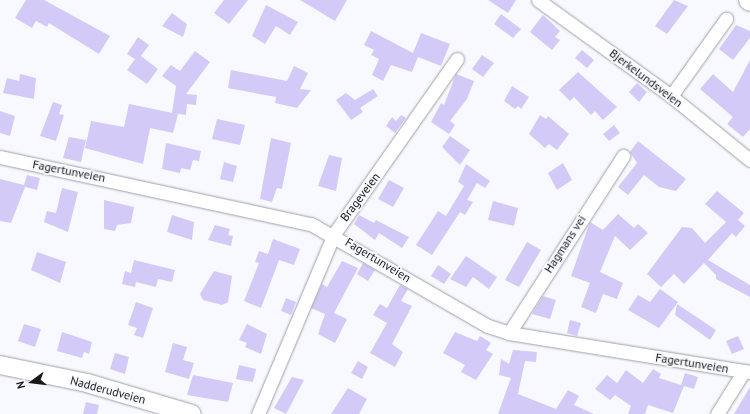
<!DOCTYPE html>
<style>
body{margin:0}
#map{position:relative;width:750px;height:414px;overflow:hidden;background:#f8f9fe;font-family:"PT Sans",sans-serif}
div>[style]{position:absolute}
.building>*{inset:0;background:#d4caf8}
.roads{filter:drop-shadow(0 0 1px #9e9fa8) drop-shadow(0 0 1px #9e9fa8)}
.street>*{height:13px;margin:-6.5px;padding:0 6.5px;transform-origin:6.5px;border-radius:6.5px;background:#fff}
.secondary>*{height:18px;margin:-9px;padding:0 9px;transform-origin:9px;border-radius:9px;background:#fff}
.primary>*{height:20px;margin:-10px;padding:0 10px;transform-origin:10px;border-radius:10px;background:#fff}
span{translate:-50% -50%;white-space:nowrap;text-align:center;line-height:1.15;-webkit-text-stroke:4px #f8f9fe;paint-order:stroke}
.street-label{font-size:12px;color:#19191c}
.north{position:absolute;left:12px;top:362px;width:40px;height:40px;-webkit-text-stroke:3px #f8f9fe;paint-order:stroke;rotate:255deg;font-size:11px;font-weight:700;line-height:16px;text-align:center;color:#19191c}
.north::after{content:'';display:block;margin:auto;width:14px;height:18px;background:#19191c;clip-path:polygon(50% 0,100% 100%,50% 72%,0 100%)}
</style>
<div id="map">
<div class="building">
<div style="clip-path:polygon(26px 0,44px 0,110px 36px,99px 54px,49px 23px,47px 27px,36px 21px,32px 28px,15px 18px)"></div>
<div style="clip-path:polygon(224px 0,248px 0,229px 24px,214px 13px)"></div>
<div style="clip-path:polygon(300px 0,347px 0,335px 21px)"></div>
<div style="clip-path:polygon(488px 0,516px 0,508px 13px)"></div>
<div style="clip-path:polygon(674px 0,688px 6px,667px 34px,655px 26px)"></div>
<div style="clip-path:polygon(266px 5px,298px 22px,290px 35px,276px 26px,265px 44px,252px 36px)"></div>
<div style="clip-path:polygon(172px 13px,187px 24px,183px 37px,162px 26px)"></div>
<div style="clip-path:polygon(501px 14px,521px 29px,513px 38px,494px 24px)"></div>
<div style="clip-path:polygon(543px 15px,560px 31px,555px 37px,560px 40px,552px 50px,530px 32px)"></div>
<div style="clip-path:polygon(736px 25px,750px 31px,750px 38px,733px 60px,719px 49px)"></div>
<div style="clip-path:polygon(371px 31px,413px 53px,421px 33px,450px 44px,441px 66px,418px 57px,412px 72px,391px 65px,383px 81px,372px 75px,379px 59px,371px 55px,374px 50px,364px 45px)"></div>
<div style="clip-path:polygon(138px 37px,149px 45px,141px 56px,158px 69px,147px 84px,127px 70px,135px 59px,127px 54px)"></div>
<div style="clip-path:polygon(582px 50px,594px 60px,587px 68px,575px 58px)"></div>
<div style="clip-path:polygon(195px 51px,210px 62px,186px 94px,197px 95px,196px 105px,187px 104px,186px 115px,172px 113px,176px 86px,162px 76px,171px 65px,180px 71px)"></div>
<div style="clip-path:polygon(482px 55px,494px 63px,483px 77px,472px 69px)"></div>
<div style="clip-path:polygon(750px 60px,750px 129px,743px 137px,727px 124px,733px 117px,700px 89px,713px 74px,733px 92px)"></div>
<div style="clip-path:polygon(294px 66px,308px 73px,300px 89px,311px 90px,297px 108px,275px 103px,276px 97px,228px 88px,231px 70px,287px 81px)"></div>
<div style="clip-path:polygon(578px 72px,617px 107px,603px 120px,595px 111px,591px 115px,574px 97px,570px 101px,559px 90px)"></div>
<div style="clip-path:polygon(20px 74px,36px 78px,34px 99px,3px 93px,7px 78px,19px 81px)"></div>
<div style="clip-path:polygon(456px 74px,474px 81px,467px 99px,450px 121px,455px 125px,449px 134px,431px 122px,441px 103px,444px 105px)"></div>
<div style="clip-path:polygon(637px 83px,647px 92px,639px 102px,629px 92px)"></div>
<div style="clip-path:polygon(512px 86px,529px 97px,521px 109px,518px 106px,515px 109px,504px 101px)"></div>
<div style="clip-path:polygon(373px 89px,378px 96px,360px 108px,363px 112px,351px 120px,336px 100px,346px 93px,355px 100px)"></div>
<div style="clip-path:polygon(53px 102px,62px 105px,59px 114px,64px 115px,56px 141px,40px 136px)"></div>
<div style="clip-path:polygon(129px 104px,178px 114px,173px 133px,150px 128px,143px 164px,85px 148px,91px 121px,124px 127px)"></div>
<div style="clip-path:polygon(0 111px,15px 116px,10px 136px,0 133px)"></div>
<div style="clip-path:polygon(401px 115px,406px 118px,395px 133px,386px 126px,392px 117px,396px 121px)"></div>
<div style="clip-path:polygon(540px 115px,546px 119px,548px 116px,569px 134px,557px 150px,549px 144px,545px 148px,529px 134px)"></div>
<div style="clip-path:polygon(217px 119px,245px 125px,240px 145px,212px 139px)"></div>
<div style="clip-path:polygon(614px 125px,620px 133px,609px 141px,603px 134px)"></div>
<div style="clip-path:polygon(450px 136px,470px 150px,460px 165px,442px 147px)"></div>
<div style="clip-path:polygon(69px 137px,86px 140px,81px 162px,63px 158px)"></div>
<div style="clip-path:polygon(271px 138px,291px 143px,282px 189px,277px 188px,272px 202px,260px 199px)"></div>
<div style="clip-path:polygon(638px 141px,686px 179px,676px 191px,659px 187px,644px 175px,628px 195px,618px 187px,637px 163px,630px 152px)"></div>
<div style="clip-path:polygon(166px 143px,201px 151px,199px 161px,193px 160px,190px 170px,181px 168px,180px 173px,162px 169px)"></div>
<div style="clip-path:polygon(329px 155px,342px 158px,336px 191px,318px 186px)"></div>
<div style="clip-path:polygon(224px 162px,237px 166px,233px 182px,220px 179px)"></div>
<div style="clip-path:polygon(563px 163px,572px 180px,557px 190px,548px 173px)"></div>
<div style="clip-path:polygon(466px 164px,490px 181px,485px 188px,477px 183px,467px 200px,473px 202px,465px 215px,460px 212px,432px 255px,416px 245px,438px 211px,446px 216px,464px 186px,458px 182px)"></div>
<div style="clip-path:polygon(27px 175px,40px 178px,37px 190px,25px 187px,11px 223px,0 221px,0 179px,24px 185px)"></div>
<div style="clip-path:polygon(389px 180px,404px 188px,393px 207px,378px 199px)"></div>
<div style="clip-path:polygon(62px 188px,78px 192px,68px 232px,44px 222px,47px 211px,56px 213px)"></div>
<div style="clip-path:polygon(717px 191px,744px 213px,738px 220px,745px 226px,736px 237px,732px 233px,708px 260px,750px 285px,750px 297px,716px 279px,716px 275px,704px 263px,684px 284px,674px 274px,661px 287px,647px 274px,682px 227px,692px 228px,705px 243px,726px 222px,705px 204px)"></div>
<div style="clip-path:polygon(104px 200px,134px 207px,131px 223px,117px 225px,115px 231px,104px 229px)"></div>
<div style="clip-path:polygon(493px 201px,518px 208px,514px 226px,488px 220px)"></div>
<div style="clip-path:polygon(618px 214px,634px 228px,638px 224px,648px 233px,630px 250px,615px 236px,600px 272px,623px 283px,617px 299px,603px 294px,596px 313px,581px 307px,590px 283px,571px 276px,590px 222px,603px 230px)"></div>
<div style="clip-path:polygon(172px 215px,194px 222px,192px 240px,167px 232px)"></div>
<div style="clip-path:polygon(359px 215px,374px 223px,376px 220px,409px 237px,402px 248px,379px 233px,375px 240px,354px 224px)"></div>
<div style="clip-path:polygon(215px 225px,230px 229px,228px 235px,233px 236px,231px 246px,208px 240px)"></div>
<div style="clip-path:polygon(273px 239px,300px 249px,294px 265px,279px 260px,261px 308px,244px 301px,259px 263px,255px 262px,259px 251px,268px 254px)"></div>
<div style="clip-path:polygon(527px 242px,541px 250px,519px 287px,505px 280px)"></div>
<div style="clip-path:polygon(37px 252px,66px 262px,60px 283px,31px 270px)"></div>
<div style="clip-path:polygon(466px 256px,497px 277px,489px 289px,473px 277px,466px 287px,450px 279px)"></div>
<div style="clip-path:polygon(134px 260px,175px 270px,172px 282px,158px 279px,156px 287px,136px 282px,135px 287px,122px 284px,125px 271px,131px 273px)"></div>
<div style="clip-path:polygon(342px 261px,358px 268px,334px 313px,347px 319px,335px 343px,318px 334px,325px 314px,311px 308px,322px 284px,327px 287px)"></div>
<div style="clip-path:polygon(363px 263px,375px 270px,368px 281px,357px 274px)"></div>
<div style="clip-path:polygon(438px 265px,451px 274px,444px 284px,431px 276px)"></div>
<div style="clip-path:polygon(214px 271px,232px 276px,228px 302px,222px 305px,203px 300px,200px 294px)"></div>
<div style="clip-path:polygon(400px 285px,408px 289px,401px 301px,412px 306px,392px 344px,403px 352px,395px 367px,370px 353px,387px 323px,373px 315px,380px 304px,387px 308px)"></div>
<div style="clip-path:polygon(660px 289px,678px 302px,659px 328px,628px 310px,638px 295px,650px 302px)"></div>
<div style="clip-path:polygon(543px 296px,556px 300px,550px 319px,532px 314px)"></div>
<div style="clip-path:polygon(286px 298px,296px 302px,291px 315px,281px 311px)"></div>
<div style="clip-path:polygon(136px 302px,153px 308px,143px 338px,134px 335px,137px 328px,128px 325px)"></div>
<div style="clip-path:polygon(677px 304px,716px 330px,710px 340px,675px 315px)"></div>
<div style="clip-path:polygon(570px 320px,581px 323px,577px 336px,567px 333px)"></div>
<div style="clip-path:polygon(24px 324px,41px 329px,35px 347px,18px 341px)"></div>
<div style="clip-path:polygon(247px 324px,267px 334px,261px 354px,245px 347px,247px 343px,239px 340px)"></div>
<div style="clip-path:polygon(62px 332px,92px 342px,89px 354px,84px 352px,82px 358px,57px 351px)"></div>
<div style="clip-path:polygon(455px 332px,477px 341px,480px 336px,491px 343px,486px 350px,493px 354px,476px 380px,461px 372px,465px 365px,443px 353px)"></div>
<div style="clip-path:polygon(738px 336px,744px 349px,732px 354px,726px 341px)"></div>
<div style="clip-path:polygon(173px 343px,187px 347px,183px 360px,194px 363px,189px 379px,165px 372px)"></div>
<div style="clip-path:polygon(513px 350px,537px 352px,536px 362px,525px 361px,518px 394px,556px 409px,568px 390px,579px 396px,574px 405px,594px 414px,498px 414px,511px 378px,499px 375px,501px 359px,509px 364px)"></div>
<div style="clip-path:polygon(115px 353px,129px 357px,125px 374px,110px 369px)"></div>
<div style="clip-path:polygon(358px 361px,368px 367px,362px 379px,351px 373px)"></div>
<div style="clip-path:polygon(239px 365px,256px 369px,253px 382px,236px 379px)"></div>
<div style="clip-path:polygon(653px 369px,661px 374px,659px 378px,681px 385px,685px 373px,698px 377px,694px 389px,684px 386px,673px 413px,648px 405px,645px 414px,628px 414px,631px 406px,615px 395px,610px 400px,595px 389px,607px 375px,617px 383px,626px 370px,643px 383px)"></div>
<div style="clip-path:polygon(193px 375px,233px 383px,228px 402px,187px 395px)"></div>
<div style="clip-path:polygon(292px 377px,304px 380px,286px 414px,274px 408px)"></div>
<div style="clip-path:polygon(750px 387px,750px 414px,734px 414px)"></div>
<div style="clip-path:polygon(348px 388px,367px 399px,359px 414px,331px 414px)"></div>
<div style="clip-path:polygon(86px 402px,99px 405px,97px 414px,83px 414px)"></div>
</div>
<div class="roads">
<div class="street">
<div style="left:538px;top:0;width:164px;rotate:35.8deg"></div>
<div style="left:671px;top:96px;width:102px;rotate:39deg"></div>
<div style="left:671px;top:96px;width:95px;rotate:-54.5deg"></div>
<div style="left:0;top:157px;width:318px;rotate:12.2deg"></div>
<div style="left:311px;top:224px;width:204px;rotate:30deg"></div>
<div style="left:488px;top:326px;width:22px;rotate:18deg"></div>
<div style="left:509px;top:333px;width:244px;rotate:9.2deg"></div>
<div style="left:509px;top:333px;width:211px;rotate:-57.2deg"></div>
<div style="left:258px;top:414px;width:195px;rotate:-67.1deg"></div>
<div style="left:334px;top:234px;width:214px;rotate:-54.9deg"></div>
<div style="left:717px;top:414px;width:51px;rotate:-57.9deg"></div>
</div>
<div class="secondary">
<div style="left:0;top:365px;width:89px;rotate:11.7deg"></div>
<div style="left:87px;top:383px;width:109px;rotate:16.4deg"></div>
</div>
<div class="primary">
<div style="left:749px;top:0;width:1px;rotate:45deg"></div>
</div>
</div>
<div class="street-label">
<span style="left:646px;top:78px;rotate:37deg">Bjerkelundsveien</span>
<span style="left:69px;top:171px;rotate:11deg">Fagertunveien</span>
<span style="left:360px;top:197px;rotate:-53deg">Brageveien</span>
<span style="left:565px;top:244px;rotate:-57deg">Hagmans vei</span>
<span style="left:378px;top:260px;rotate:31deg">Fagertunveien</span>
<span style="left:692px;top:363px;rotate:9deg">Fagertunveien</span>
<span style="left:108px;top:390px;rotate:15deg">Nadderudveien</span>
</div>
<div class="north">N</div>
</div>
